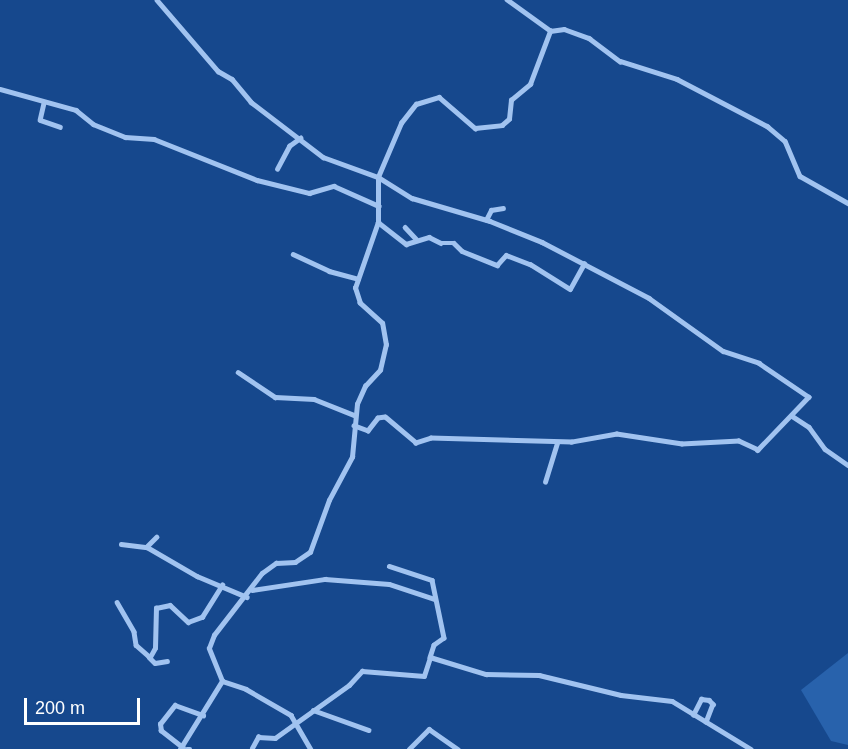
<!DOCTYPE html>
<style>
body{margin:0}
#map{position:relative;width:848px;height:749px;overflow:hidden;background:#16488d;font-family:Helvetica,sans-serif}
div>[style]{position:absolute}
.green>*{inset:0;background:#2862ac}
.minor>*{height:4.5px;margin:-2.25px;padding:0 2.25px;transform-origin:2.25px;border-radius:2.25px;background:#a1c3f0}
span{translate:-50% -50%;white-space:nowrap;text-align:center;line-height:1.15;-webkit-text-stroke:4.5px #16488d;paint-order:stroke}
.scale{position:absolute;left:24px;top:698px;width:116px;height:27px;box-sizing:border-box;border:3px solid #fff;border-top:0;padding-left:8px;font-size:18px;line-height:21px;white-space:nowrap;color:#fff;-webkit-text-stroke:4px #16488d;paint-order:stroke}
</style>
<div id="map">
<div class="green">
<div style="clip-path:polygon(848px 653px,848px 745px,831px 741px,801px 690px)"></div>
</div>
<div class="minor">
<div style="left:157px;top:0;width:94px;rotate:49.3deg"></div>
<div style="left:218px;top:71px;width:16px;rotate:30deg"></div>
<div style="left:232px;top:79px;width:30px;rotate:50deg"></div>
<div style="left:251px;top:102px;width:91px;rotate:37.4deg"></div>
<div style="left:323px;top:157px;width:59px;rotate:20deg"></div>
<div style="left:378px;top:177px;width:40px;rotate:32deg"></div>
<div style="left:412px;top:198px;width:81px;rotate:16.4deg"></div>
<div style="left:490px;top:221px;width:56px;rotate:22deg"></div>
<div style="left:542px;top:242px;width:121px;rotate:27.6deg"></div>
<div style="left:649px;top:298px;width:91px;rotate:35.6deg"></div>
<div style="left:723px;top:351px;width:38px;rotate:18deg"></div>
<div style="left:759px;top:363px;width:60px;rotate:34.2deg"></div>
<div style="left:809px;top:397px;width:74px;rotate:133.9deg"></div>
<div style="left:758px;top:450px;width:21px;rotate:-155deg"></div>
<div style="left:739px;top:441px;width:57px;rotate:177deg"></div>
<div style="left:682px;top:444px;width:66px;rotate:-171.3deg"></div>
<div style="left:617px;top:434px;width:46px;rotate:169.9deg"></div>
<div style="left:572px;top:442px;width:141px;rotate:-178.4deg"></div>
<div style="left:431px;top:438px;width:16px;rotate:162deg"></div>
<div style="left:416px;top:443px;width:40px;rotate:-140deg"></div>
<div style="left:385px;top:417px;width:7px;rotate:172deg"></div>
<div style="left:378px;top:418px;width:16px;rotate:128deg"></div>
<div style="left:368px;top:431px;width:15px;rotate:-160deg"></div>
<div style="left:550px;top:31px;width:14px;rotate:-8deg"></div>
<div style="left:564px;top:29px;width:27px;rotate:20deg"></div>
<div style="left:589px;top:38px;width:39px;rotate:37deg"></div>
<div style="left:620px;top:61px;width:60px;rotate:17.5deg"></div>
<div style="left:677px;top:79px;width:102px;rotate:27.6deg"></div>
<div style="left:767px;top:126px;width:23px;rotate:40deg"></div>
<div style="left:785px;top:141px;width:38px;rotate:67deg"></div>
<div style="left:800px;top:176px;width:55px;rotate:29.4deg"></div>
<div style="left:0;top:89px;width:79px;rotate:15.4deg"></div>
<div style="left:76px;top:110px;width:22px;rotate:39deg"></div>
<div style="left:93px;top:124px;width:35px;rotate:22deg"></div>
<div style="left:125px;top:137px;width:29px;rotate:4deg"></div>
<div style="left:154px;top:139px;width:111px;rotate:21.7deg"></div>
<div style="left:257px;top:180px;width:54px;rotate:14deg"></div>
<div style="left:309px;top:193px;width:26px;rotate:-16deg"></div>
<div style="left:334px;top:186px;width:49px;rotate:24deg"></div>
<div style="left:44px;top:103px;width:17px;rotate:103deg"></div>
<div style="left:40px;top:120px;width:21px;rotate:19deg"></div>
<div style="left:277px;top:169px;width:26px;rotate:-62deg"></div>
<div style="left:289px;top:146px;width:14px;rotate:-36deg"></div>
<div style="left:486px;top:220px;width:11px;rotate:-63deg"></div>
<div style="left:491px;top:210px;width:12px;rotate:-9deg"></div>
<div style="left:378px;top:222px;width:36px;rotate:38deg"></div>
<div style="left:406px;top:244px;width:24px;rotate:-17deg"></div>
<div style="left:429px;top:237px;width:13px;rotate:27deg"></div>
<div style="left:441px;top:243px;width:13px"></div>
<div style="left:454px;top:243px;width:11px;rotate:45deg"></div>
<div style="left:462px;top:251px;width:38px;rotate:22deg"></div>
<div style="left:497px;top:265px;width:13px;rotate:-48deg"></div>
<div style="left:506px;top:255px;width:26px;rotate:21deg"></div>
<div style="left:530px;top:264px;width:47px;rotate:32deg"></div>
<div style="left:570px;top:289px;width:29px;rotate:-61deg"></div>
<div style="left:405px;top:227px;width:16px;rotate:47deg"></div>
<div style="left:293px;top:254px;width:40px;rotate:25deg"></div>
<div style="left:329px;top:271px;width:30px;rotate:15deg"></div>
<div style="left:238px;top:372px;width:45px;rotate:34deg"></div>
<div style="left:275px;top:397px;width:39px;rotate:3deg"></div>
<div style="left:314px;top:399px;width:43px;rotate:21.8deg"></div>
<div style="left:792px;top:416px;width:20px;rotate:33deg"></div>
<div style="left:809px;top:427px;width:27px;rotate:54deg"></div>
<div style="left:825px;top:449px;width:28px;rotate:35deg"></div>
<div style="left:545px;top:482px;width:41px;rotate:-72.9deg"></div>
<div style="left:157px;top:537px;width:14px;rotate:135deg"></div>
<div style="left:147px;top:547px;width:58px;rotate:30.1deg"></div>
<div style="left:197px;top:576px;width:54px;rotate:22.8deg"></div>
<div style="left:121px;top:544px;width:26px;rotate:7deg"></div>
<div style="left:389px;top:566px;width:45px;rotate:18deg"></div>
<div style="left:432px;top:580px;width:59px;rotate:78.3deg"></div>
<div style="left:444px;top:638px;width:12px;rotate:145deg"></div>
<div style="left:434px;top:645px;width:13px;rotate:108deg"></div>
<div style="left:252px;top:590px;width:74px;rotate:-8.6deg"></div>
<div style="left:325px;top:579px;width:64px;rotate:4.5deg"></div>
<div style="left:389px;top:584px;width:48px;rotate:18.1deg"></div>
<div style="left:117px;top:602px;width:34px;rotate:60deg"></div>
<div style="left:134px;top:632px;width:13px;rotate:81deg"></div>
<div style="left:136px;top:645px;width:18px;rotate:41deg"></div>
<div style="left:150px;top:657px;width:10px;rotate:-61deg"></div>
<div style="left:155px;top:648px;width:40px;rotate:-88.6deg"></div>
<div style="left:156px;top:608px;width:14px;rotate:-12deg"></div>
<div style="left:170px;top:605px;width:25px;rotate:43deg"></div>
<div style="left:188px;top:622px;width:15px;rotate:-20deg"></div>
<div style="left:202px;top:617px;width:38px;rotate:-58deg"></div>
<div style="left:149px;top:657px;width:8px;rotate:45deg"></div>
<div style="left:155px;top:663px;width:12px;rotate:-9deg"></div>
<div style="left:222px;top:681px;width:25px;rotate:18deg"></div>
<div style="left:246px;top:689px;width:52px;rotate:30deg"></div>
<div style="left:291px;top:715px;width:39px;rotate:60deg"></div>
<div style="left:313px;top:710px;width:59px;rotate:19.7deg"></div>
<div style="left:693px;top:715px;width:18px;rotate:-63deg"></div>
<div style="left:701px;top:699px;width:8px;rotate:7deg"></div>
<div style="left:709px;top:700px;width:6px;rotate:45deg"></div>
<div style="left:713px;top:704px;width:19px;rotate:111deg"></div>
<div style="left:183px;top:748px;width:28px;rotate:-142deg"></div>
<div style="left:161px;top:731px;width:7px;rotate:-98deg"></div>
<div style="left:160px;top:724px;width:24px;rotate:-52deg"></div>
<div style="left:175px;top:705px;width:30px;rotate:20deg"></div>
<div style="left:252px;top:748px;width:13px;rotate:-61deg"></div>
<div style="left:258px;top:737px;width:17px;rotate:3deg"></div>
<div style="left:275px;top:738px;width:91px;rotate:-35.6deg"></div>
<div style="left:349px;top:685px;width:19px;rotate:-47deg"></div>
<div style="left:362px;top:671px;width:62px;rotate:4.6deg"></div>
<div style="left:424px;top:676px;width:20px;rotate:-72deg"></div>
<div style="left:430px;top:657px;width:59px;rotate:16.9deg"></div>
<div style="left:486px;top:674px;width:53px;rotate:1.1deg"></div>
<div style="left:539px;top:675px;width:84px;rotate:13.7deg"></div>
<div style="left:621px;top:695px;width:51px;rotate:6.7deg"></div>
<div style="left:672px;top:701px;width:92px;rotate:31.3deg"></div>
<div style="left:180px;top:749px;width:80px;rotate:-58.3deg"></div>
<div style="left:222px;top:681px;width:35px;rotate:-112deg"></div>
<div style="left:209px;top:648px;width:14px;rotate:-69deg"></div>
<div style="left:214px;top:635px;width:78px;rotate:-52.3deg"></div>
<div style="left:262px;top:573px;width:17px;rotate:-36deg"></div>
<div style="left:276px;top:563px;width:19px;rotate:-3deg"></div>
<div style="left:295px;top:562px;width:18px;rotate:-34deg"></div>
<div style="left:310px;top:552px;width:55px;rotate:-69.9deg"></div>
<div style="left:329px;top:500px;width:49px;rotate:-61.9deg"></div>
<div style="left:352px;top:457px;width:53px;rotate:-84.6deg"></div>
<div style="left:357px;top:404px;width:20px;rotate:-66deg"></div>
<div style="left:365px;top:386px;width:22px;rotate:-47deg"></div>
<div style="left:380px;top:370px;width:26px;rotate:-77deg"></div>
<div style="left:386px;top:345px;width:22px;rotate:-100deg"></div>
<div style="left:382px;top:323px;width:30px;rotate:-138deg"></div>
<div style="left:360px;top:303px;width:16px;rotate:-108deg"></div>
<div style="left:355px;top:288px;width:70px;rotate:-70.8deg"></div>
<div style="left:378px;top:222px;width:45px;rotate:-90deg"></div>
<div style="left:378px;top:177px;width:59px;rotate:-66.9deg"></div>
<div style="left:401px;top:123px;width:24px;rotate:-52deg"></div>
<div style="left:416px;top:104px;width:24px;rotate:-17deg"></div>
<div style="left:439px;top:97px;width:48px;rotate:40.7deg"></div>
<div style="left:475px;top:128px;width:27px;rotate:-6deg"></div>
<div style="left:502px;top:125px;width:9px;rotate:-41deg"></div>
<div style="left:509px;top:119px;width:19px;rotate:-84deg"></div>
<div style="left:511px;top:100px;width:25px;rotate:-40deg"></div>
<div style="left:530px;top:84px;width:57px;rotate:-69.3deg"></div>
<div style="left:550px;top:31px;width:53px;rotate:-144.2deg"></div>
<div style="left:187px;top:749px;width:3px"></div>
<div style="left:409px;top:749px;width:28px;rotate:-45deg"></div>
<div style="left:429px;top:729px;width:35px;rotate:35deg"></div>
</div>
<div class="scale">200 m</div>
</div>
